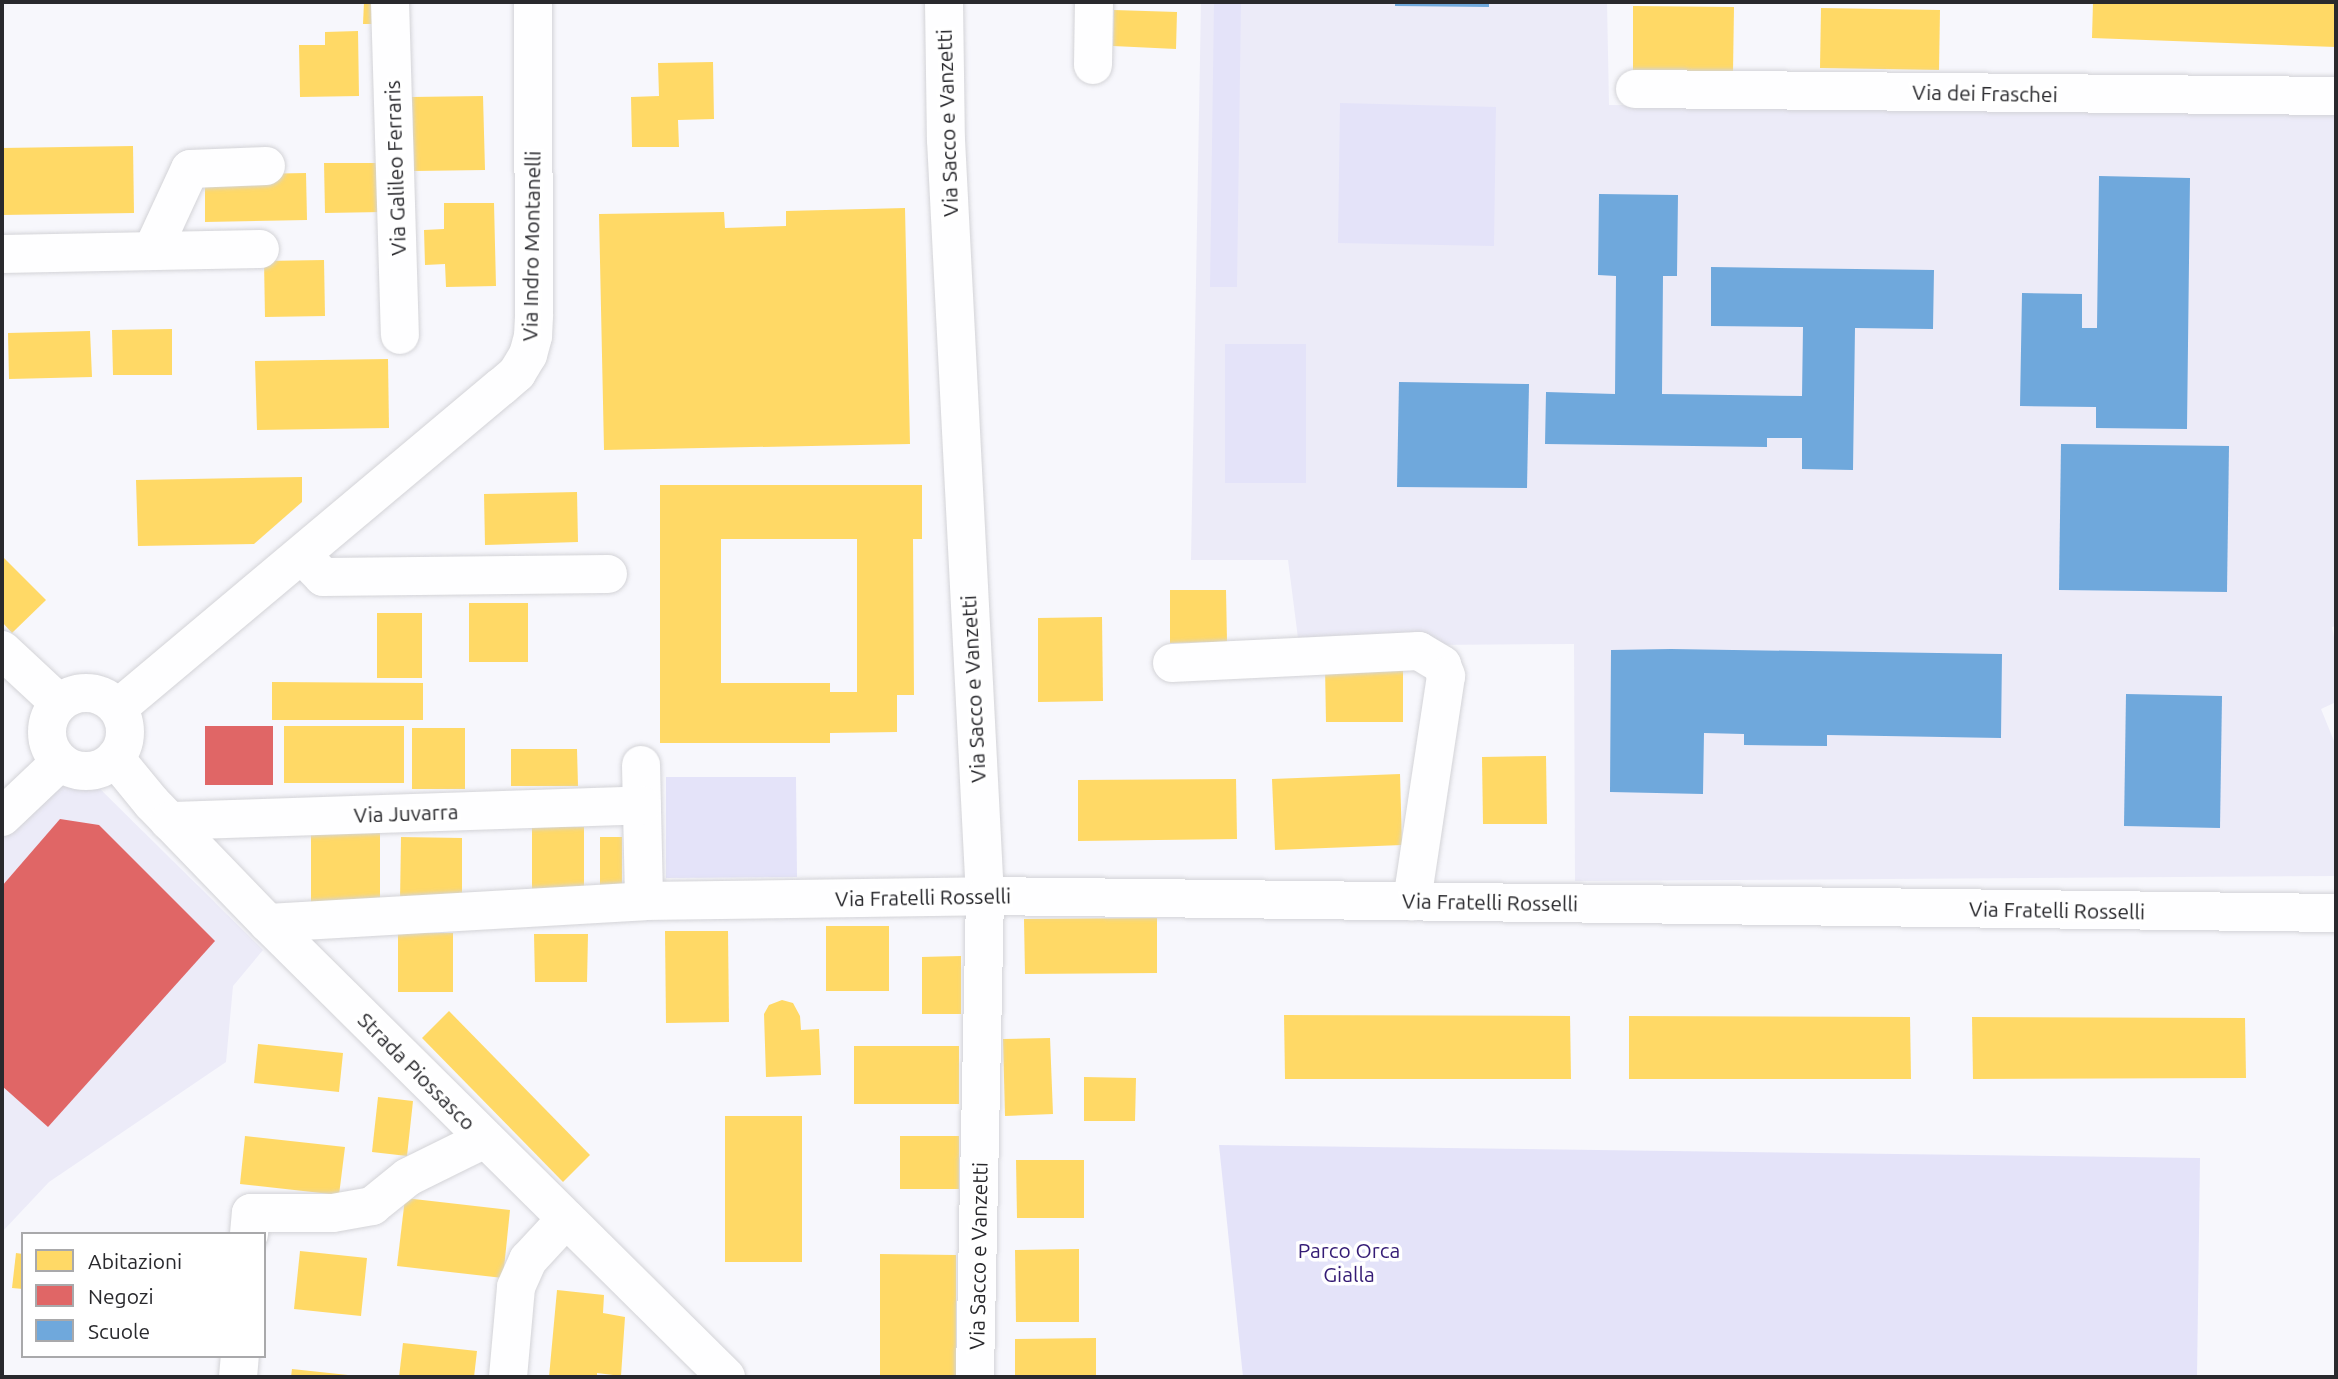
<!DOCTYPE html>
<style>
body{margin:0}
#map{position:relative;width:2338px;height:1379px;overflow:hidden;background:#f7f7fc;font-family:Ubuntu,sans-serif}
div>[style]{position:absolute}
.built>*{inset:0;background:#ecebf8}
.green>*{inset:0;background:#e4e3f9}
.homes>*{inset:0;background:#ffd966}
.shops>*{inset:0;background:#e06666}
.schools>*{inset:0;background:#6fa8dc}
.roads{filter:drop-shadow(0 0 2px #d3d3d7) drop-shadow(0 0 2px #d3d3d7)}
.minor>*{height:38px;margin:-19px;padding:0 19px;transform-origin:19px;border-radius:19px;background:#fefeff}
.minor>.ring{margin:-19px;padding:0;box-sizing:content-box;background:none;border:38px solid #fefeff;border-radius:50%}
span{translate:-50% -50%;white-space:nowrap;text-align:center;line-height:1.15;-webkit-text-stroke:7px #fff;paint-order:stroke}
.street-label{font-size:21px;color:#29292d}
.park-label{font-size:21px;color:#341b75}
.frame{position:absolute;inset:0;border:4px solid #29292d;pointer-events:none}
.legend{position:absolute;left:21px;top:1232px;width:245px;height:126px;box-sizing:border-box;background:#fff;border:2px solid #a9a9ab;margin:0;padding:9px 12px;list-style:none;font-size:21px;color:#29292d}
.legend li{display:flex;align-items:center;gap:14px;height:35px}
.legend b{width:35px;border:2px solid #a9a9ab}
</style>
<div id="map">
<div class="built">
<div style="clip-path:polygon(1201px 2px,1607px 2px,1609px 105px,2336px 111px,2336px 626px,2332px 627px,2336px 647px,2336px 702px,2321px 709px,2336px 746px,2336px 876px,1575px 881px,1574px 644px,1299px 646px,1288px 560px,1191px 560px)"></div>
<div style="clip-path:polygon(90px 779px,263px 950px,233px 986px,226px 1062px,49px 1182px,2px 1232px,2px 798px,49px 781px,65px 784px)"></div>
</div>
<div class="green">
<div style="clip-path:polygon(1214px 2px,1241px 2px,1237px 287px,1210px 287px)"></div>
<div style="clip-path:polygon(1340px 103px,1496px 107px,1494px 246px,1338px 243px)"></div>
<div style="clip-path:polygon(1225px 344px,1306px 344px,1306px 483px,1225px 483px)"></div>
<div style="clip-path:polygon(666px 777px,796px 777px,797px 877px,666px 878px)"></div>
<div style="clip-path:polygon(1219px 1145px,2200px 1158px,2197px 1377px,1243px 1377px)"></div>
</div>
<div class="homes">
<div style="clip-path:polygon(364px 2px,380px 2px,380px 24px,363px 24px)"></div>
<div style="clip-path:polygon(2093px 2px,2336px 2px,2336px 47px,2092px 38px)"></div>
<div style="clip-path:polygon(1633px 6px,1734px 7px,1733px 72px,1633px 71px)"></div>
<div style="clip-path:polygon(1821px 8px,1940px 10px,1939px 70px,1820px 68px)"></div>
<div style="clip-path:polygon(1114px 10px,1177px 12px,1176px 49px,1113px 46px)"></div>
<div style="clip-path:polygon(358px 31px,359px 96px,300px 97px,299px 45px,325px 45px,325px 32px)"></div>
<div style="clip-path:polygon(713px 62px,714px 119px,678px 120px,679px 147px,632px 147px,631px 97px,659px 96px,658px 63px)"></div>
<div style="clip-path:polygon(483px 96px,485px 170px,414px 171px,412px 97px)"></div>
<div style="clip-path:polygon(133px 146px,134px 213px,2px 215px,2px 148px)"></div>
<div style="clip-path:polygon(324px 163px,381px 163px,382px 212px,325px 213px)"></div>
<div style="clip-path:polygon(306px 173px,307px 220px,205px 222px,205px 175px)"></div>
<div style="clip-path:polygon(444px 203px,494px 203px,496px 286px,446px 287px,445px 264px,425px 265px,424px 230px,444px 229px)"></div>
<div style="clip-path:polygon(905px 208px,910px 444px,604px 450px,599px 214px,724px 212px,725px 228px,786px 226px,786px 211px)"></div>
<div style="clip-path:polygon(324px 260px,325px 316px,265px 317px,264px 261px)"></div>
<div style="clip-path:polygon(172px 329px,172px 375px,113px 375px,112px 330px)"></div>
<div style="clip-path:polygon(90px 331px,92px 377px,9px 379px,8px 333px)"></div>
<div style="clip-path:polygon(388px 359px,389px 428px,257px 430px,255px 361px)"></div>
<div style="clip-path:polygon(302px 477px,302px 502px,254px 544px,138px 546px,136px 480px)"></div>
<div style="clip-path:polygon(evenodd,660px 485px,922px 485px,922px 539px,913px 539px,914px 695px,897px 695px,897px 732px,830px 733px,830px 743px,660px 743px,660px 485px,721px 539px,857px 539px,857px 692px,830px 692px,830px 683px,721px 683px,721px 539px)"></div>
<div style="clip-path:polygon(577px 492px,578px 542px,485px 545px,484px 494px)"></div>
<div style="clip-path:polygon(2px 556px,46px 600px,12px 633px,2px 622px)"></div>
<div style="clip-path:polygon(1170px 590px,1226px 590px,1227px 642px,1170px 643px)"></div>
<div style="clip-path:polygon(469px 603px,528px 603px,528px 662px,469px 662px)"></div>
<div style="clip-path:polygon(377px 613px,422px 613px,422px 678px,377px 678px)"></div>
<div style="clip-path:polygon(1102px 617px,1103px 701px,1038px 702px,1038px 618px)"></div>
<div style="clip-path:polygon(1403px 665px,1403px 722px,1326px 722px,1325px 666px)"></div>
<div style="clip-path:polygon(272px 682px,423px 683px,423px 720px,272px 720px)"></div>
<div style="clip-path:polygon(284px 726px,404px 726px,404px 783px,284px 783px)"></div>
<div style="clip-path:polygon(412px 728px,465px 728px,465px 789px,412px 789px)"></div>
<div style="clip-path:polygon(511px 749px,577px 749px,578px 786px,511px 786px)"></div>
<div style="clip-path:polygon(1546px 756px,1547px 824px,1483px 824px,1482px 757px)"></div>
<div style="clip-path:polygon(1400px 774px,1402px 845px,1275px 850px,1272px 779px)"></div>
<div style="clip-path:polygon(1236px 779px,1237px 839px,1078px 841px,1078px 780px)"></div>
<div style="clip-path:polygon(532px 827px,584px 827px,584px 889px,532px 889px)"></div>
<div style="clip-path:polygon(311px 830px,380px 830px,380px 909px,311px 908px)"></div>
<div style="clip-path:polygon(401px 837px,462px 838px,462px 901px,400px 901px)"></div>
<div style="clip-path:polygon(600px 837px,622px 837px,622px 887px,600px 887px)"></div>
<div style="clip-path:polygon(1157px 918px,1157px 973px,1025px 974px,1024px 919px)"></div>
<div style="clip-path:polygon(826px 926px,889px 926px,889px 991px,826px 991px)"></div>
<div style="clip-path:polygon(665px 931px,728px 931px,729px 1022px,666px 1023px)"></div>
<div style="clip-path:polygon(398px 933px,453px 933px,453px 992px,398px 992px)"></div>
<div style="clip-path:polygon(534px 934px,588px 934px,587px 982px,535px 982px)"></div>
<div style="clip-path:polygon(961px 956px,961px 1014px,922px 1014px,922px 957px)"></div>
<div style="clip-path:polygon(782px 1000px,793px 1003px,800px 1016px,801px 1030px,819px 1029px,821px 1075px,766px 1077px,764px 1014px,769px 1005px)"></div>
<div style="clip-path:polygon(449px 1011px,590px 1155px,563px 1182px,422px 1038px)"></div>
<div style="clip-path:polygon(1284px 1015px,1570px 1016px,1571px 1079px,1285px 1079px)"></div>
<div style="clip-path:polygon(1629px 1016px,1910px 1017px,1911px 1079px,1629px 1079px)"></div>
<div style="clip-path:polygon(1972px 1017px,2245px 1018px,2246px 1078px,1973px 1079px)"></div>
<div style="clip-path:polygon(1050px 1038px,1053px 1114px,1005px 1116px,1003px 1039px)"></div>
<div style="clip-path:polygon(258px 1044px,343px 1053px,339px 1092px,254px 1083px)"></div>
<div style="clip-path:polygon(854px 1046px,959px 1046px,959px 1104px,854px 1104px)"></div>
<div style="clip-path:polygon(1084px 1077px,1136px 1078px,1135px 1121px,1084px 1121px)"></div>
<div style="clip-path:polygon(378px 1097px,413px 1101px,407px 1156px,372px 1152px)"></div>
<div style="clip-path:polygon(725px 1116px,802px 1116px,802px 1262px,725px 1262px)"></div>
<div style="clip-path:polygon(245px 1136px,345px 1147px,339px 1195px,240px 1184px)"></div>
<div style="clip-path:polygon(900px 1136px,959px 1136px,959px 1189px,900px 1189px)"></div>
<div style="clip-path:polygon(1016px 1160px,1084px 1160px,1084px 1218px,1017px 1218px)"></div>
<div style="clip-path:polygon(405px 1198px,510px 1210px,503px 1278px,397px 1266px)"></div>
<div style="clip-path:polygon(1079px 1249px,1079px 1322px,1016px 1322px,1015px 1250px)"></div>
<div style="clip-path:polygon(300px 1251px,367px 1258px,361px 1316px,294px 1309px)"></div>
<div style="clip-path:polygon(16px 1253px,23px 1254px,23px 1289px,12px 1288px)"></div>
<div style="clip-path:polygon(880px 1254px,956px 1255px,956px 1377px,880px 1377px)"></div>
<div style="clip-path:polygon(557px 1290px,604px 1295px,603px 1313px,625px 1317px,621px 1376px,597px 1373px,597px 1377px,549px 1377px)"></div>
<div style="clip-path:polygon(1096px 1338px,1096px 1377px,1015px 1377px,1015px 1339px)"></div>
<div style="clip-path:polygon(403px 1343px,477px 1351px,474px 1377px,399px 1377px)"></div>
<div style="clip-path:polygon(292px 1369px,348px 1375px,348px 1377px,291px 1377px)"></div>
</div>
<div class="shops">
<div style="clip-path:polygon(205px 726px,273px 726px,273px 785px,205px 785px)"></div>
<div style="clip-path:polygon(60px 819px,99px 825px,215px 941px,48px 1127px,2px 1086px,2px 886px)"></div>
</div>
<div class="schools">
<div style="clip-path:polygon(1395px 2px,1489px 2px,1489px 7px,1395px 6px)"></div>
<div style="clip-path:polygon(2099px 176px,2190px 178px,2187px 429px,2096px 428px,2096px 407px,2020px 406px,2022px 293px,2082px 294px,2082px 328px,2097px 328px)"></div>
<div style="clip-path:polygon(1599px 194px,1678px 195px,1677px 276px,1663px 276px,1662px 394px,1802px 396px,1803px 327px,1711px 326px,1711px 267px,1934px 270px,1933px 329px,1855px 328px,1853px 470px,1802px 469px,1802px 438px,1767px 438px,1767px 447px,1545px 444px,1546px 392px,1615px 394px,1616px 276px,1598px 275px)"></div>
<div style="clip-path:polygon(1399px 382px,1529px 384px,1527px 488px,1397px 487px)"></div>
<div style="clip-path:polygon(2061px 444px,2229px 446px,2227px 592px,2059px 590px)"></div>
<div style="clip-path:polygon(1671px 649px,2002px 654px,2001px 738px,1827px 735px,1827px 746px,1744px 745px,1744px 734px,1704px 733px,1703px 794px,1610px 792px,1611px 650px)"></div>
<div style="clip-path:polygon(2126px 694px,2222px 696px,2220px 828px,2124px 826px)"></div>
</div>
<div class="roads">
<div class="minor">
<div style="left:390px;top:2px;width:333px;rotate:88.3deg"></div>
<div style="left:944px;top:2px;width:138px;rotate:89.2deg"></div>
<div style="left:946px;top:140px;width:757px;rotate:87.05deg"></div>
<div style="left:985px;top:896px;width:481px;rotate:91.2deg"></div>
<div style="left:1093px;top:65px;width:63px;rotate:-89.1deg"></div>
<div style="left:1635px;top:89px;width:701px;rotate:0.57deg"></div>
<div style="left:152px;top:251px;width:90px;rotate:-65.1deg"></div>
<div style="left:190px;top:169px;width:76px;rotate:-2.3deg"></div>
<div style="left:2px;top:254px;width:258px;rotate:-1.1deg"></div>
<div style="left:302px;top:555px;width:30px;rotate:46deg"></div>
<div style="left:323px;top:577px;width:285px;rotate:-0.6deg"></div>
<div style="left:2px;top:650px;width:78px;rotate:42.9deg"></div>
<div style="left:1172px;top:663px;width:247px;rotate:-2.8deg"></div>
<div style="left:1419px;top:651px;width:27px;rotate:31deg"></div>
<div style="left:1442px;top:665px;width:12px;rotate:70deg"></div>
<div style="left:1446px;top:676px;width:228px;rotate:98.6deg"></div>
<div class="ring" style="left:47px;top:693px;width:40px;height:40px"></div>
<div style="left:118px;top:708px;width:500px;rotate:-40deg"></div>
<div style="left:501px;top:387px;width:21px;rotate:-41deg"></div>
<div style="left:517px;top:373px;width:21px;rotate:-59deg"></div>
<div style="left:528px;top:355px;width:20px;rotate:-75deg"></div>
<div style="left:533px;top:336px;width:22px;rotate:-87deg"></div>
<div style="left:534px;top:314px;width:312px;rotate:-90.2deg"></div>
<div style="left:115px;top:758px;width:58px;rotate:50.6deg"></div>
<div style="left:152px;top:803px;width:167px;rotate:46deg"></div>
<div style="left:268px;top:923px;width:645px;rotate:44.75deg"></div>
<div style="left:641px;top:765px;width:136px;rotate:88.7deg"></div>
<div style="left:2px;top:817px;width:80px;rotate:-43.5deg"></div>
<div style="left:169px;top:821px;width:473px;rotate:-1.9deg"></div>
<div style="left:268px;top:923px;width:377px;rotate:-3.3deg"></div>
<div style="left:644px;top:901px;width:341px;rotate:-0.8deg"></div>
<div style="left:985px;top:896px;width:1351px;rotate:0.72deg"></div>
<div style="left:249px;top:1234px;width:21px;rotate:-85deg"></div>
<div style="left:251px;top:1213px;width:82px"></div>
<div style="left:333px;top:1213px;width:40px;rotate:-10deg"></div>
<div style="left:372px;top:1206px;width:46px;rotate:-38.9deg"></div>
<div style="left:408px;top:1177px;width:86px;rotate:-26.3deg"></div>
<div style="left:238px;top:1377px;width:21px;rotate:-85deg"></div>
<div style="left:508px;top:1377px;width:90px;rotate:-84.9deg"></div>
<div style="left:516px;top:1287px;width:30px;rotate:-66deg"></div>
<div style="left:528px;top:1260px;width:56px;rotate:-47.2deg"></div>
</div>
</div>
<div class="street-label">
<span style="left:1985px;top:93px;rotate:1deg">Via dei Fraschei</span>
<span style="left:947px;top:123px;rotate:-92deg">Via Sacco e Vanzetti</span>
<span style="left:395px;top:168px;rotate:-92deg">Via Galileo Ferraris</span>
<span style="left:531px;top:246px;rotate:-89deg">Via Indro Montanelli</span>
<span style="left:973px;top:689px;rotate:-93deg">Via Sacco e Vanzetti</span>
<span style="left:406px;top:813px;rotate:-2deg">Via Juvarra</span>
<span style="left:923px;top:897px;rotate:-1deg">Via Fratelli Rosselli</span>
<span style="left:1490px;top:902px;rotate:1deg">Via Fratelli Rosselli</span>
<span style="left:2057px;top:910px;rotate:1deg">Via Fratelli Rosselli</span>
<span style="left:417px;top:1071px;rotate:45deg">Strada Piossasco</span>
<span style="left:978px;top:1256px;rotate:-89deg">Via Sacco e Vanzetti</span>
</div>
<div class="park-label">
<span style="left:1349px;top:1262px">Parco Orca<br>Gialla</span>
</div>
<div class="frame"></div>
<ul class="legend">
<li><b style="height:19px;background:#ffd966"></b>Abitazioni</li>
<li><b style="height:19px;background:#e06666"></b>Negozi</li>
<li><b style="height:19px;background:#6fa8dc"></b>Scuole</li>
</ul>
</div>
